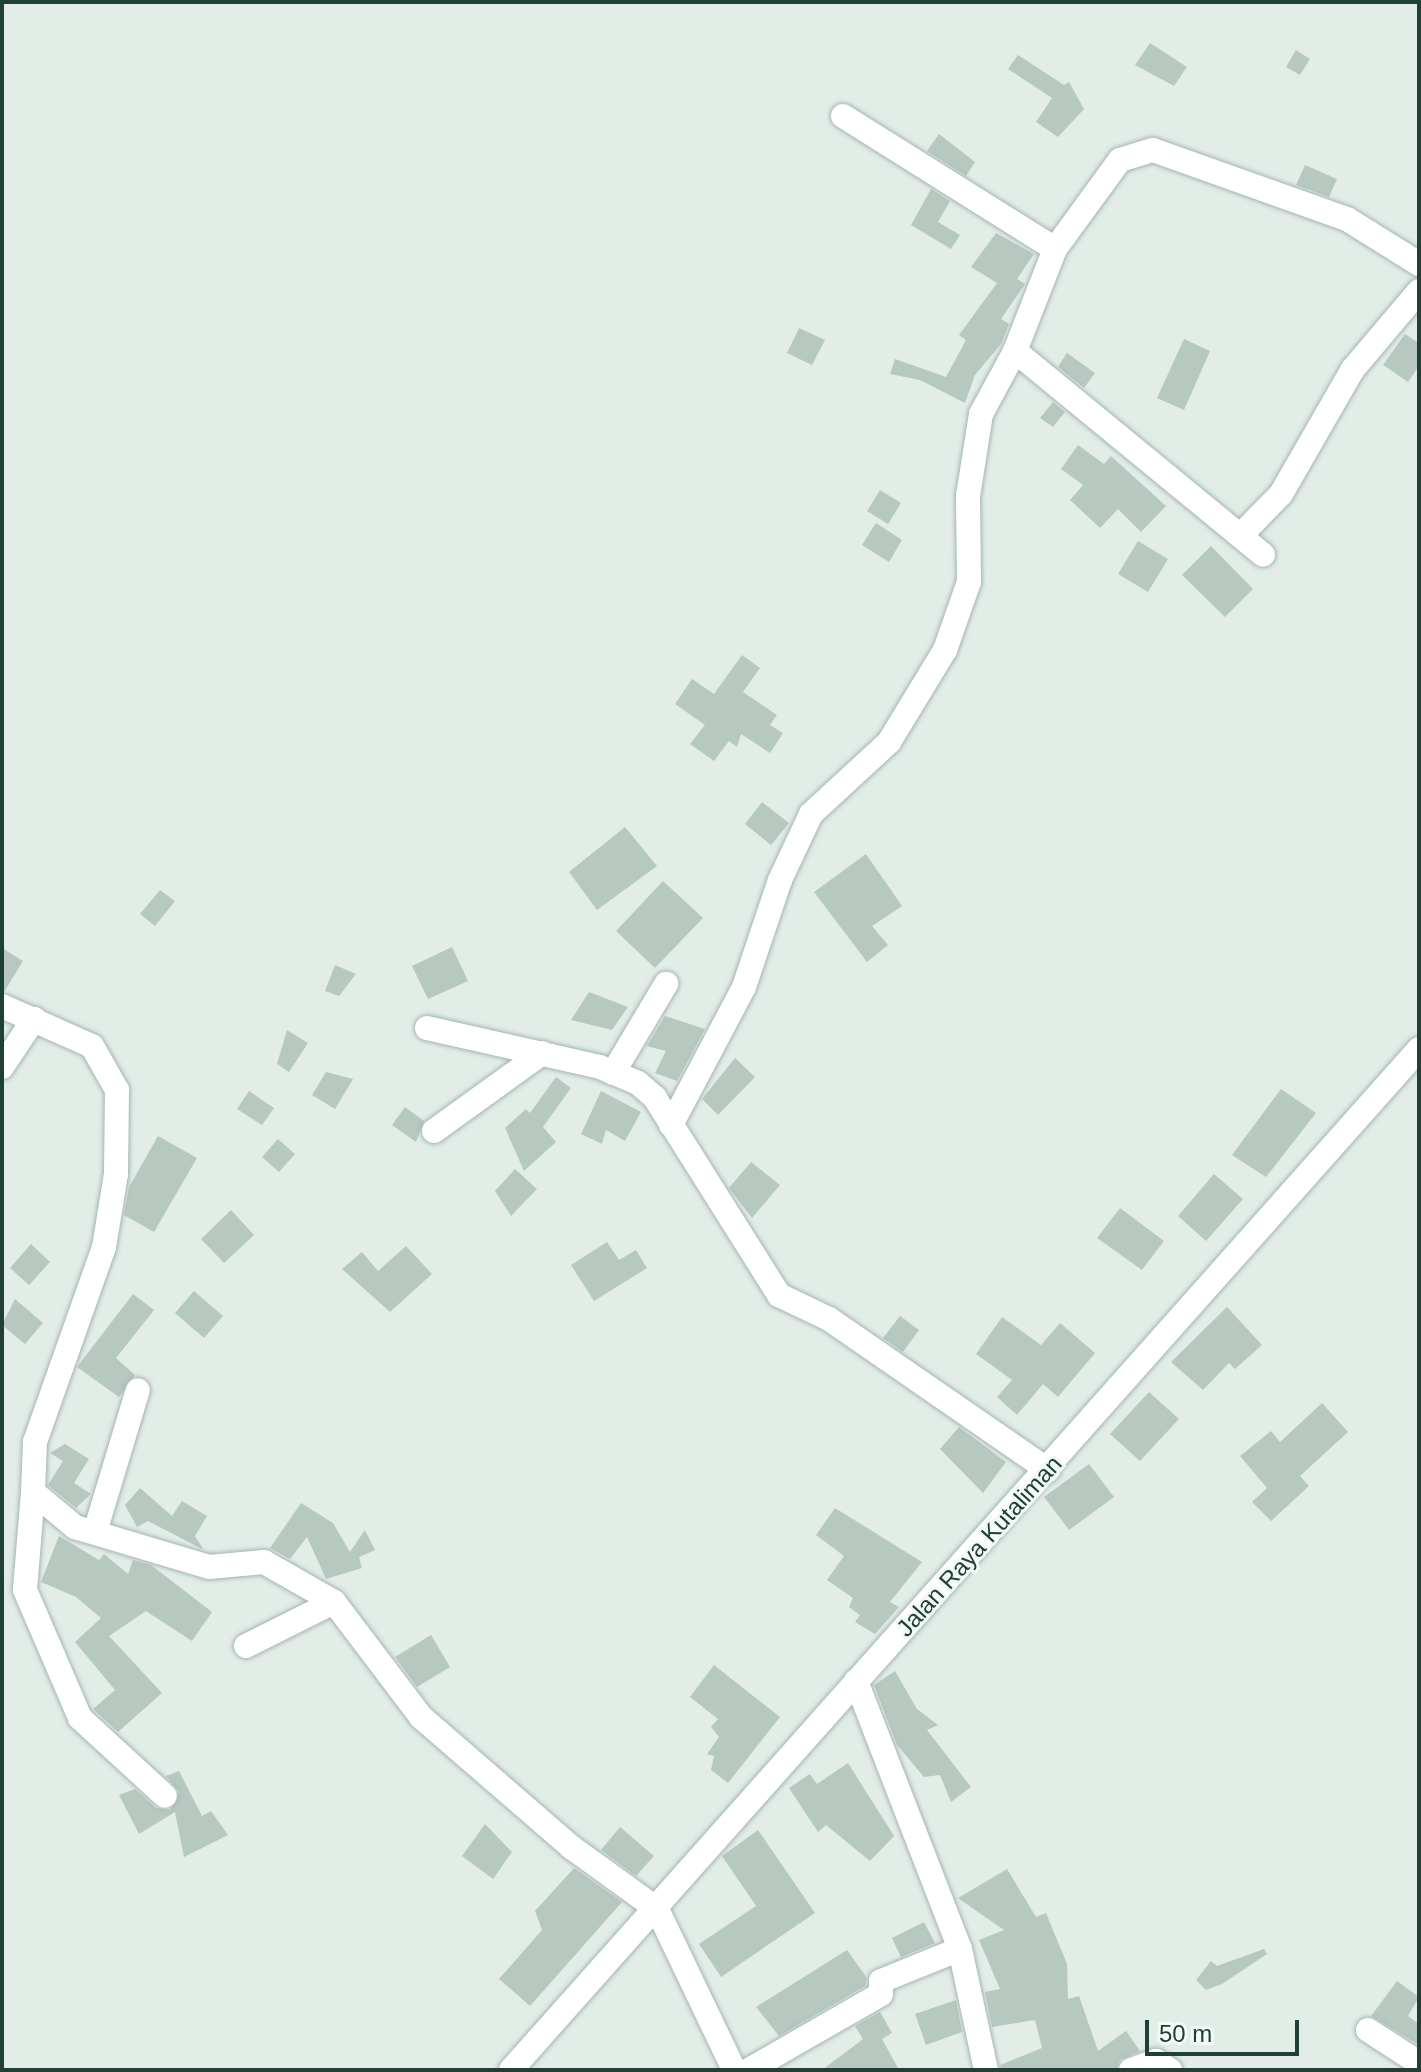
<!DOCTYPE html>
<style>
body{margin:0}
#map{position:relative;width:1421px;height:2072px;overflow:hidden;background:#e2ede8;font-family:Helvetica,sans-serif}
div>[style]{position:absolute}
.building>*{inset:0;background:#b7c8c0}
.roads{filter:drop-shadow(0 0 2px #a4b6af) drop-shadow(0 0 2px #a4b6af)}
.street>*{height:24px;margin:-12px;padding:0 12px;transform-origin:12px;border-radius:12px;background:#fff}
span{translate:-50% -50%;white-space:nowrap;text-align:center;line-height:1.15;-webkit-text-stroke:6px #f3faf6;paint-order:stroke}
.street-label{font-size:24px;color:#214035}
.frame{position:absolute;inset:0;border:4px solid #214035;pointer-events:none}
.scale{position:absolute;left:1145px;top:2020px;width:154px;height:36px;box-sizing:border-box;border:4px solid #214035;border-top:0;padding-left:10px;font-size:24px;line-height:28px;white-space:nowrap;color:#214035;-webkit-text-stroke:6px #f3faf6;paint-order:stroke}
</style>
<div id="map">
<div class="building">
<div style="clip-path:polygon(1150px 43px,1187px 67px,1174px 86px,1135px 65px)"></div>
<div style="clip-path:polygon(1296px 50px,1310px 59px,1300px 75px,1286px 67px)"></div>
<div style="clip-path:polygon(1018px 55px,1064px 85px,1069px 82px,1084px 109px,1058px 137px,1036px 122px,1052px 98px,1008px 69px)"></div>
<div style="clip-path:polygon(939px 134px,975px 162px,966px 176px,927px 151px)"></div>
<div style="clip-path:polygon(1305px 165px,1337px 179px,1329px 197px,1296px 185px)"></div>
<div style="clip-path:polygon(931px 189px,950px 201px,938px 222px,960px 235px,951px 249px,911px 225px)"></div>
<div style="clip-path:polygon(996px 233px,1034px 254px,1017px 279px,1025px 284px,1001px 319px,1009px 324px,1001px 344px,975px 375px,965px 403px,920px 380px,890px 374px,895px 359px,946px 377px,966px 340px,959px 335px,997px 283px,971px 267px)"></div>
<div style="clip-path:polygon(799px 328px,825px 340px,812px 365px,787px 353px)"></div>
<div style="clip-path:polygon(1405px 334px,1419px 343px,1419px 366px,1408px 382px,1383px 365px)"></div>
<div style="clip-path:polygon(1184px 339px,1210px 351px,1184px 410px,1157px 398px)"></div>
<div style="clip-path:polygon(1067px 353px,1095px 373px,1084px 388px,1058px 367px)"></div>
<div style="clip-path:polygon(1053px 402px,1065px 412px,1053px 427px,1040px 418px)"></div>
<div style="clip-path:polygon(1078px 445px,1104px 464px,1111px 456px,1166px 506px,1141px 532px,1118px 509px,1100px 528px,1070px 500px,1083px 485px,1061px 469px)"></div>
<div style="clip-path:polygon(880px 490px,901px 503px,888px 524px,867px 511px)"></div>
<div style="clip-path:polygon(876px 523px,902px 540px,889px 562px,862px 545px)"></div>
<div style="clip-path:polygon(1138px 541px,1168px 559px,1148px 592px,1118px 574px)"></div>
<div style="clip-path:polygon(1211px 546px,1253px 589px,1225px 617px,1182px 575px)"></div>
<div style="clip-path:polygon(742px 655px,760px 668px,743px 692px,777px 715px,770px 725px,783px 733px,770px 753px,741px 734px,737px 747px,729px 741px,714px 761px,690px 744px,705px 725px,675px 704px,692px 679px,714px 694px)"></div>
<div style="clip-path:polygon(762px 802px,789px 823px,771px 845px,745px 824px)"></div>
<div style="clip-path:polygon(625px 827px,657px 866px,597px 910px,569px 872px)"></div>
<div style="clip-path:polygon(866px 854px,902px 906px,872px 926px,888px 945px,867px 962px,814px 892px)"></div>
<div style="clip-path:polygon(663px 881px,703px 918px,655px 968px,616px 931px)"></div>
<div style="clip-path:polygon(160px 890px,175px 901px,155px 926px,140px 914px)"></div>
<div style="clip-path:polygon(452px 947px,468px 981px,428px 999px,412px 966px)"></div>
<div style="clip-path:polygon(2px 948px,23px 961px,4px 992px,2px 991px)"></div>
<div style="clip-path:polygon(335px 965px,356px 974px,339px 996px,325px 991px)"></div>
<div style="clip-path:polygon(589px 992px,628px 1007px,612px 1030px,571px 1020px)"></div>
<div style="clip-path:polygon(665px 1016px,705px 1029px,677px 1081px,655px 1073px,666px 1051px,647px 1046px)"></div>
<div style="clip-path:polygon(287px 1030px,308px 1043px,289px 1072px,277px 1064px)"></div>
<div style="clip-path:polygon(735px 1058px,755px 1077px,718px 1115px,702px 1099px)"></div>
<div style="clip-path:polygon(326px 1072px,353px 1079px,335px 1109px,312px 1095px)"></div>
<div style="clip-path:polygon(556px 1077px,571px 1088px,543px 1127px,556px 1142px,524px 1171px,505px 1128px,526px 1109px,530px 1113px)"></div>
<div style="clip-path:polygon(1281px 1089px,1316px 1113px,1266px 1177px,1232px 1155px)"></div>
<div style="clip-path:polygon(249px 1091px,274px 1108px,262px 1125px,237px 1109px)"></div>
<div style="clip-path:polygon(601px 1091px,641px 1112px,625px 1141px,606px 1130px,602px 1144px,581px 1134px)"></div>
<div style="clip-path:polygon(405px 1107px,424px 1121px,416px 1142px,392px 1125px)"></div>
<div style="clip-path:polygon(158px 1136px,197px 1158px,154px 1232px,124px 1215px,129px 1187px)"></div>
<div style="clip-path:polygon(278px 1139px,295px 1154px,279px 1172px,262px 1157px)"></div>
<div style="clip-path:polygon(751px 1162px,780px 1185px,752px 1218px,729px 1188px)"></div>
<div style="clip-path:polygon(515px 1169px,537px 1189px,511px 1216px,495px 1191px)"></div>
<div style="clip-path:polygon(1214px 1174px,1243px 1199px,1206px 1241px,1178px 1216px)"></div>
<div style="clip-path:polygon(1120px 1208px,1164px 1241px,1142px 1270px,1097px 1238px)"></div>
<div style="clip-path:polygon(231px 1210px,254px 1235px,224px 1263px,201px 1239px)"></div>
<div style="clip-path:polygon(607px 1242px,619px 1260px,636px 1250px,647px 1268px,594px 1301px,571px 1265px)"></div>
<div style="clip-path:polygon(31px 1244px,50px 1262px,29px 1285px,10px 1268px)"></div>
<div style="clip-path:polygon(406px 1246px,432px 1274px,390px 1312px,342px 1269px,362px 1252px,378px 1271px)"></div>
<div style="clip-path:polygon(194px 1291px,223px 1316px,204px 1338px,175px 1313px)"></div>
<div style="clip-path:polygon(133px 1294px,154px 1310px,116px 1358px,135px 1375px,119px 1397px,77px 1367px)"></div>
<div style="clip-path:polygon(15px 1299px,43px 1323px,25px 1344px,2px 1325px)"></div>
<div style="clip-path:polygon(1227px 1307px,1262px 1345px,1235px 1369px,1229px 1363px,1203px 1390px,1171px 1362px)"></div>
<div style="clip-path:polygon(900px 1316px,919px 1330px,903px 1352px,883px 1338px)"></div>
<div style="clip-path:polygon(1002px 1317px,1041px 1345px,1060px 1323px,1095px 1353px,1058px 1397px,1043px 1384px,1017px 1415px,997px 1397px,1012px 1380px,976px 1354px)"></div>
<div style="clip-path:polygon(1149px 1392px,1179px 1419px,1140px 1461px,1110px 1434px)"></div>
<div style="clip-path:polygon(1322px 1403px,1348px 1432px,1300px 1476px,1309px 1486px,1271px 1521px,1252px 1502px,1267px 1488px,1240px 1456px,1271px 1431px,1280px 1442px)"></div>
<div style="clip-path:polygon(959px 1427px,1006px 1462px,983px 1493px,940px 1449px)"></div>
<div style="clip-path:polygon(65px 1444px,89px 1459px,74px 1483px,91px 1494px,76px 1508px,48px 1485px,63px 1461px,50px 1453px)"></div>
<div style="clip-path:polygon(1089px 1464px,1114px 1497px,1069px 1530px,1044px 1497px)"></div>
<div style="clip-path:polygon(140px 1488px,172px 1516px,182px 1501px,207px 1516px,195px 1536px,204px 1550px,148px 1521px,137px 1527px,125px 1505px)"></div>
<div style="clip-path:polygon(301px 1503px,333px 1523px,350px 1552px,365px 1530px,375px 1550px,359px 1557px,362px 1568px,326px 1579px,307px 1537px,290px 1559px,270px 1548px)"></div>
<div style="clip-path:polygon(835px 1508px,922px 1562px,890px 1602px,899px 1607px,875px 1634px,855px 1622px,860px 1615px,849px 1607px,853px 1598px,827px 1580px,844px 1556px,816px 1535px)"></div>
<div style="clip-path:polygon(59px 1536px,99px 1560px,104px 1554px,128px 1574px,133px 1560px,151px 1565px,212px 1612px,192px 1641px,146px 1611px,109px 1636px,162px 1693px,118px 1732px,93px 1709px,115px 1690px,75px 1642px,101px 1618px,76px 1597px,41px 1582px)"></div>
<div style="clip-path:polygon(431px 1635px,450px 1667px,417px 1687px,395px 1657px)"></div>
<div style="clip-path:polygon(714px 1665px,780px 1717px,728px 1783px,711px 1770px,714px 1756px,707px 1754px,719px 1737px,711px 1727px,718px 1719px,690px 1697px)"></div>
<div style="clip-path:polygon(895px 1671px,917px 1709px,938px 1725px,927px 1730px,971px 1787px,951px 1802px,940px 1775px,924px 1777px,897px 1745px,874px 1685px)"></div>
<div style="clip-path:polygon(848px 1763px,894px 1836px,870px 1861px,826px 1825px,818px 1832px,789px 1788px,810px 1774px,817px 1784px)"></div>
<div style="clip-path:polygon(179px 1771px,202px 1816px,211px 1811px,228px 1835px,184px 1857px,175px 1812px,139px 1834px,119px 1795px,135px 1789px,156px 1808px,170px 1810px,179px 1792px,166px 1776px)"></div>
<div style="clip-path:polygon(485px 1824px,512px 1852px,493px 1879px,462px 1856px)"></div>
<div style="clip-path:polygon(620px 1827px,654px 1856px,636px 1876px,601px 1850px)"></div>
<div style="clip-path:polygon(758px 1830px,815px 1913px,721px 1977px,699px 1944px,756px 1906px,722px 1856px)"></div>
<div style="clip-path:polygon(574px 1868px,622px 1902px,530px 2006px,499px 1979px,542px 1930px,535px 1911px)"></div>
<div style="clip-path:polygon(1007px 1869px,1036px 1917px,1046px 1913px,1067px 1964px,1068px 1999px,1079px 1996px,1098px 2051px,1126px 2031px,1140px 2051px,1120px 2060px,1116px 2070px,1001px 2070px,1000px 2065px,1042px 2048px,1035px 2020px,992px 2027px,985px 1992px,1000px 1989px,979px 1940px,1004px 1930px,958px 1898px)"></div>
<div style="clip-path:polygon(924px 1922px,935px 1943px,901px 1957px,892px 1938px)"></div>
<div style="clip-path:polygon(1264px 1949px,1267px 1954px,1222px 1984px,1206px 1990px,1196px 1980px,1211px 1961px,1217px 1966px)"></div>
<div style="clip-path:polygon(847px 1950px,867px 1978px,865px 1986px,779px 2036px,756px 2007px)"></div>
<div style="clip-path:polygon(1397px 1981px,1419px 1997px,1408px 2016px,1419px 2024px,1419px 2045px,1371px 2016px)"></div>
<div style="clip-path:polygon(956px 2000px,962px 2032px,926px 2045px,915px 2014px)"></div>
<div style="clip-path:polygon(880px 2012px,892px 2033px,882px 2039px,899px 2070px,822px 2070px,863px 2039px,855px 2026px)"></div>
</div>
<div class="roads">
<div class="street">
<div style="left:843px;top:116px;width:250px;rotate:32.1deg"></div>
<div style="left:1015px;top:351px;width:321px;rotate:39.4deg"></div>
<div style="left:1241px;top:535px;width:57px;rotate:-45.7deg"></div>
<div style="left:1281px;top:494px;width:144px;rotate:-60.1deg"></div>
<div style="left:1353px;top:369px;width:102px;rotate:-49.8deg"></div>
<div style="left:2px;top:1006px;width:98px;rotate:24deg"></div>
<div style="left:92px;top:1046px;width:51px;rotate:60.4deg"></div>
<div style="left:117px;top:1090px;width:84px;rotate:90.7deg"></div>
<div style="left:116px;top:1174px;width:74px;rotate:99.3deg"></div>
<div style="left:104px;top:1247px;width:207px;rotate:109.5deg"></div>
<div style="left:35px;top:1442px;width:50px;rotate:92.3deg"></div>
<div style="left:33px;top:1492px;width:55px;rotate:39.8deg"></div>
<div style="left:75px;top:1527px;width:140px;rotate:16.6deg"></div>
<div style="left:209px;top:1567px;width:55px;rotate:-5.2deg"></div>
<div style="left:264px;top:1562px;width:81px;rotate:29.7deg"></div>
<div style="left:334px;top:1602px;width:144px;rotate:52.9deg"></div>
<div style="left:421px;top:1717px;width:198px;rotate:40.9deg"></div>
<div style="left:571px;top:1847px;width:106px;rotate:35.8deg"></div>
<div style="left:657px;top:1909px;width:178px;rotate:64.4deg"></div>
<div style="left:427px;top:1028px;width:177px;rotate:12.7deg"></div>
<div style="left:600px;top:1067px;width:41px;rotate:22.8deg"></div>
<div style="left:638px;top:1083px;width:23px;rotate:41deg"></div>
<div style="left:655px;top:1098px;width:233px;rotate:57.8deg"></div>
<div style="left:779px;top:1295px;width:55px;rotate:25.6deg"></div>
<div style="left:829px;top:1319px;width:266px;rotate:34.6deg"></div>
<div style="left:2px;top:1067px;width:58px;rotate:-56.3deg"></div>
<div style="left:613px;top:1073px;width:104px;rotate:-59.2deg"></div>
<div style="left:671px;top:1125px;width:156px;rotate:-62.1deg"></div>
<div style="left:744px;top:987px;width:113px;rotate:-71.4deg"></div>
<div style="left:780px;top:880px;width:73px;rotate:-64.8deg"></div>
<div style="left:811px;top:814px;width:106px;rotate:-42.7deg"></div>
<div style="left:889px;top:742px;width:108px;rotate:-58.7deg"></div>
<div style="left:945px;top:650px;width:72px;rotate:-70.6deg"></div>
<div style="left:969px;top:582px;width:86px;rotate:-90.7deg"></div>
<div style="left:968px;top:496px;width:83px;rotate:-81deg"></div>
<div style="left:981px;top:414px;width:72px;rotate:-61.6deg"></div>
<div style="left:1015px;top:351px;width:110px;rotate:-68.6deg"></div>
<div style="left:1055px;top:249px;width:110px;rotate:-53.9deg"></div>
<div style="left:1120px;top:160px;width:34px;rotate:-17deg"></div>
<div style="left:1153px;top:150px;width:206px;rotate:19.6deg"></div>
<div style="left:1347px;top:219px;width:85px;rotate:32deg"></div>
<div style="left:434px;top:1131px;width:133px;rotate:-35.8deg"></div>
<div style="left:33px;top:1492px;width:98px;rotate:94.7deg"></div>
<div style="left:25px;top:1590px;width:139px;rotate:66.7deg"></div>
<div style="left:80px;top:1718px;width:115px;rotate:42.5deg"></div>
<div style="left:95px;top:1532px;width:148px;rotate:-73.2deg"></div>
<div style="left:246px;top:1646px;width:98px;rotate:-26.6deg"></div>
<div style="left:856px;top:1681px;width:287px;rotate:68.8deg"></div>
<div style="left:960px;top:1949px;width:124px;rotate:77.9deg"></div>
<div style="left:1368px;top:2030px;width:61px;rotate:32.9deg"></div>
<div style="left:511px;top:2070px;width:1366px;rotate:-48.35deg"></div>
<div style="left:749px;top:2070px;width:152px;rotate:-29.9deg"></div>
<div style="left:881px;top:1994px;width:13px;rotate:-90deg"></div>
<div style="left:881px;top:1981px;width:85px;rotate:-22.1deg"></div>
<div style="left:1131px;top:2070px;width:27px;rotate:-20deg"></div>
<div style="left:1156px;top:2061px;width:17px;rotate:33deg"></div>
</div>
</div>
<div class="street-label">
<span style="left:979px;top:1546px;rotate:-48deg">Jalan Raya Kutaliman</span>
</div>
<div class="frame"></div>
<div class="scale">50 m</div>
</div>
